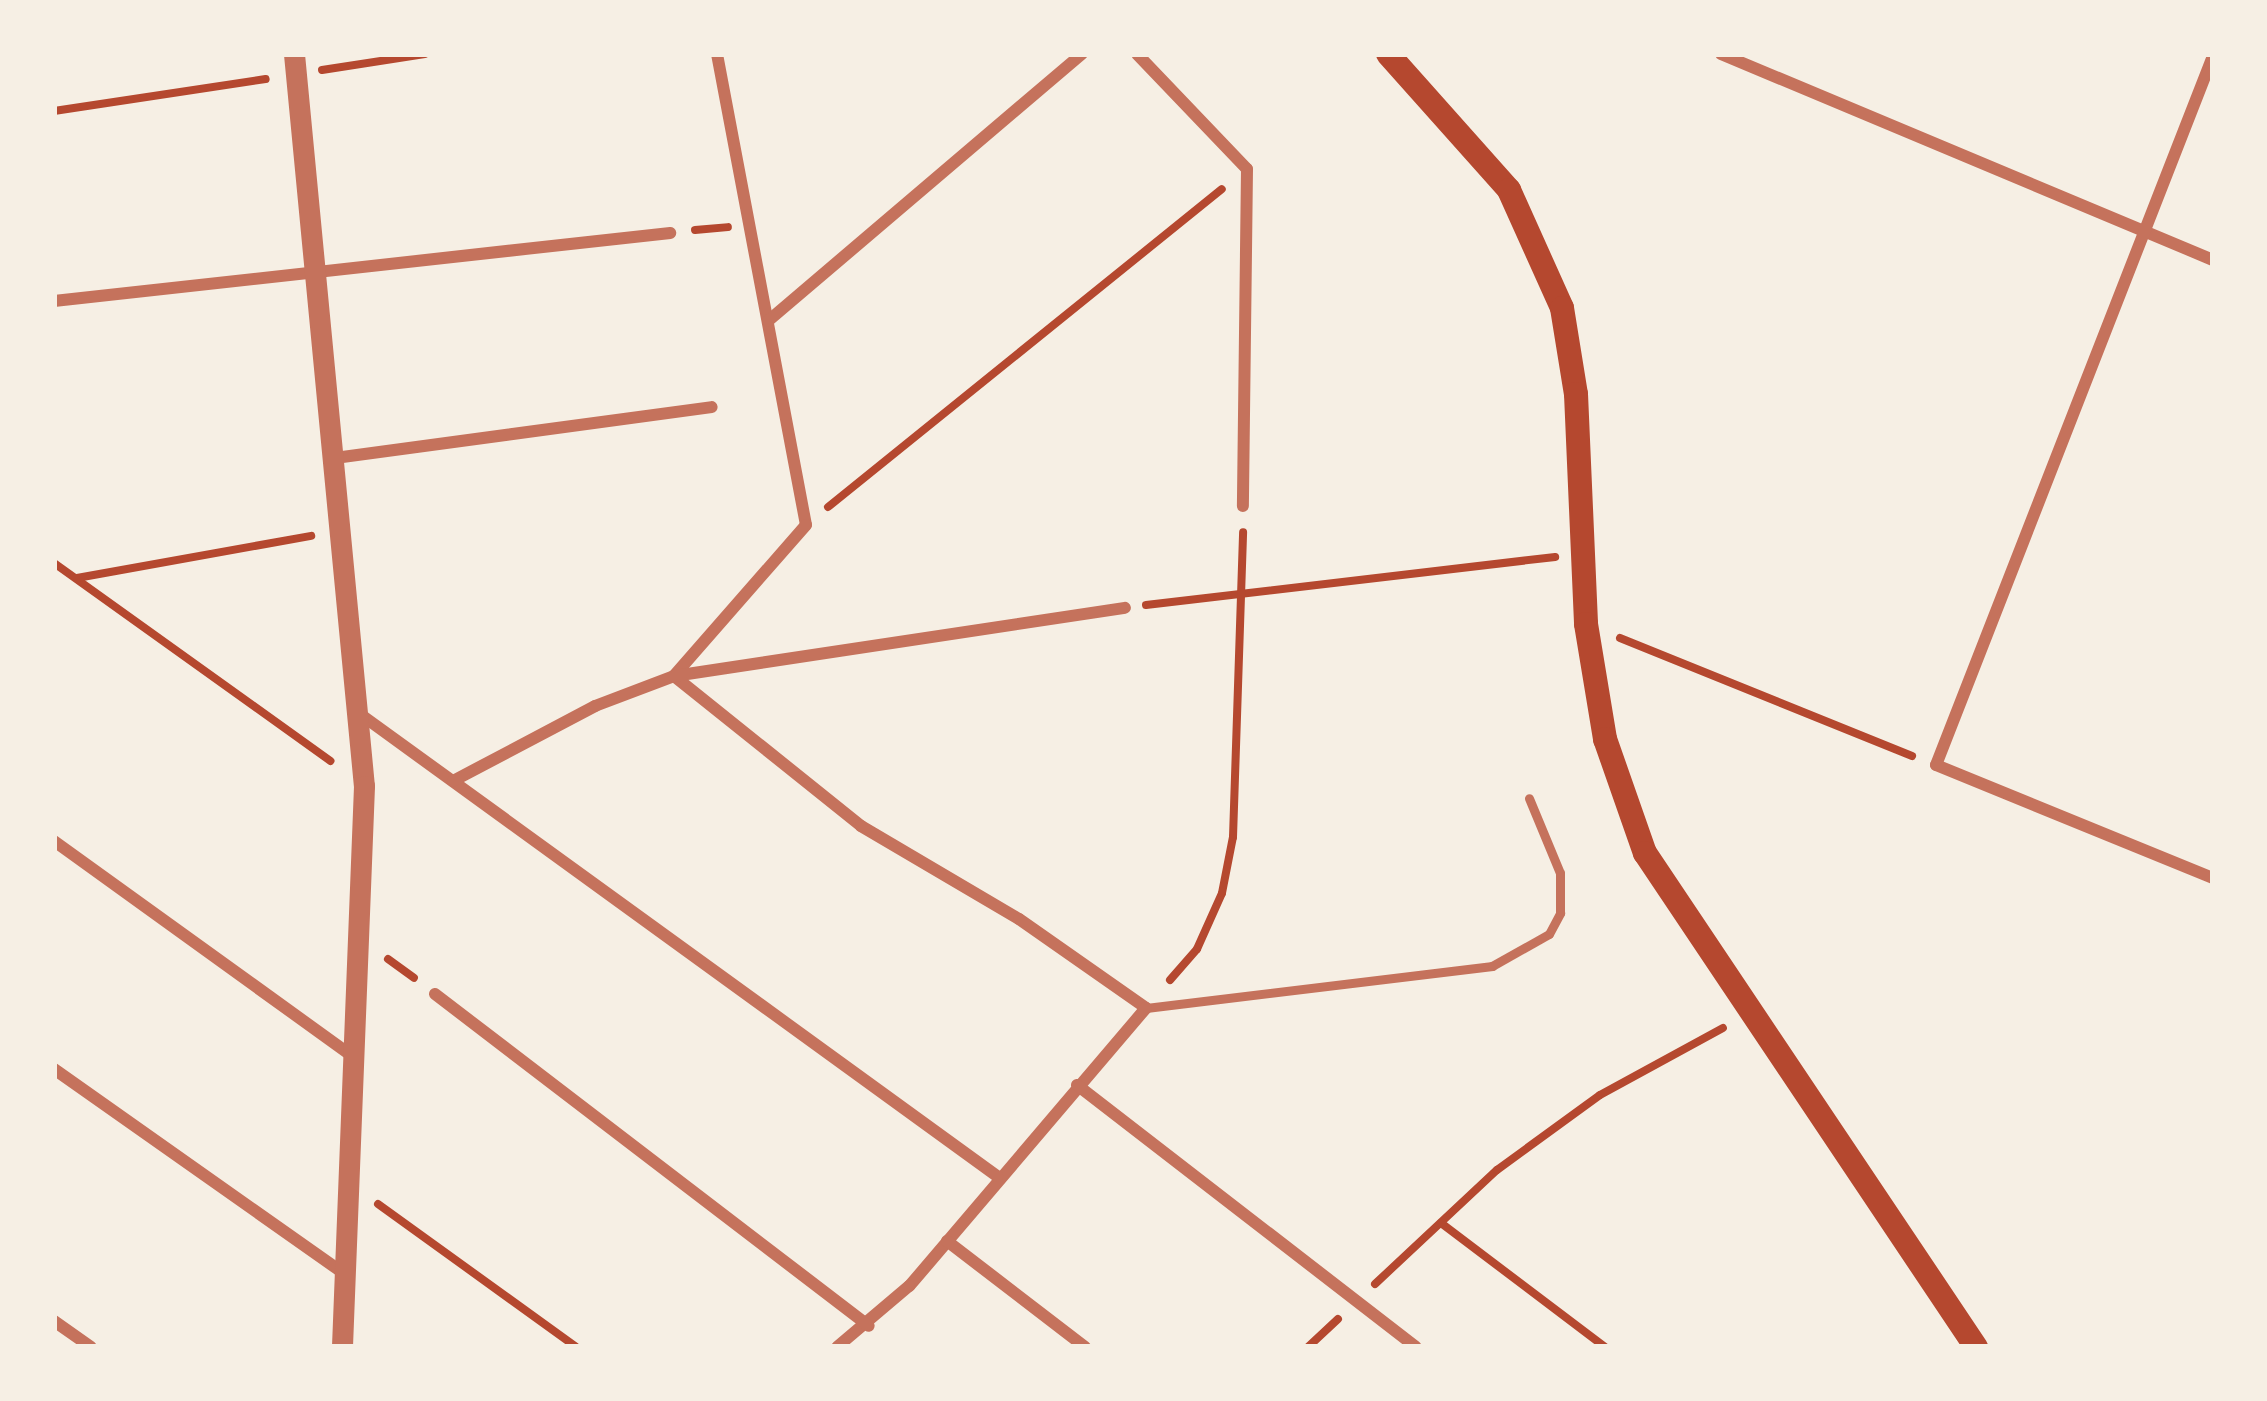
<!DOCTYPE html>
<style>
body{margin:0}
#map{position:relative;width:2267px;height:1401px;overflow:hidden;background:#f6efe4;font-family:Manrope,sans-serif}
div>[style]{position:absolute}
.path>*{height:8px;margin:-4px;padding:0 4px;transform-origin:4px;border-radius:4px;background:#b5482f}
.service>*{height:9px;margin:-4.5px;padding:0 4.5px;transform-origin:4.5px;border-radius:4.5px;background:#c5725c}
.minor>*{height:12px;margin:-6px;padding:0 6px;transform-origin:6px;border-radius:6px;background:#c5725c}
.tertiary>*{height:21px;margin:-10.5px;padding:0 10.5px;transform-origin:10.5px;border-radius:10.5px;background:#c5725c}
.secondary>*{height:24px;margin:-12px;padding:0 12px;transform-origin:12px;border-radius:12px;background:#b5482f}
span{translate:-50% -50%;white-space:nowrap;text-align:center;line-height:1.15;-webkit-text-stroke:9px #f6efe4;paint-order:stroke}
.frame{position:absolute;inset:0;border:57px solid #f6efe4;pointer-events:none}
</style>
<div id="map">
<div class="path">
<div style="left:322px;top:70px;width:104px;rotate:-8.8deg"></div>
<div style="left:54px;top:111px;width:214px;rotate:-8.6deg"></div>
<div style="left:695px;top:230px;width:33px;rotate:-5deg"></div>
<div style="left:828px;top:507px;width:506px;rotate:-38.91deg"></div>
<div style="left:54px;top:563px;width:340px;rotate:35.6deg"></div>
<div style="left:77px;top:578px;width:238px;rotate:-10.2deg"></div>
<div style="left:1146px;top:605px;width:412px;rotate:-6.7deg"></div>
<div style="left:1620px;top:638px;width:315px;rotate:22deg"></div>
<div style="left:388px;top:959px;width:32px;rotate:36deg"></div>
<div style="left:1170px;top:980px;width:41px;rotate:-48.9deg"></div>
<div style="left:1197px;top:949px;width:61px;rotate:-65.9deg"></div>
<div style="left:1222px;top:893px;width:57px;rotate:-78.9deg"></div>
<div style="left:1233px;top:837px;width:305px;rotate:-88.1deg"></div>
<div style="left:378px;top:1204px;width:244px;rotate:35.8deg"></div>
<div style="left:1441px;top:1223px;width:206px;rotate:37.1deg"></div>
<div style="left:1375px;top:1284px;width:167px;rotate:-43.1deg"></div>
<div style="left:1497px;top:1170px;width:127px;rotate:-36.1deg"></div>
<div style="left:1600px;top:1095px;width:140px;rotate:-28.6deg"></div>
<div style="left:1308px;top:1347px;width:41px;rotate:-43deg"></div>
</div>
<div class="service">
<div style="left:1146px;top:1008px;width:349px;rotate:-6.9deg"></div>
<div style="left:1492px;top:966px;width:65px;rotate:-29.3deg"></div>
<div style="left:1549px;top:934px;width:24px;rotate:-62deg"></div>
<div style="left:1560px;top:913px;width:40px;rotate:-90deg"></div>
<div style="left:1560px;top:873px;width:81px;rotate:-112.5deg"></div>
</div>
<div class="minor">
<div style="left:717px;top:54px;width:479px;rotate:79.3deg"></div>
<div style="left:806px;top:525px;width:201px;rotate:131.2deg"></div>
<div style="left:674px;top:676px;width:240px;rotate:38.7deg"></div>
<div style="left:861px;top:826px;width:183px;rotate:30.5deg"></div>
<div style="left:1019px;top:919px;width:155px;rotate:35deg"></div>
<div style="left:1146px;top:1008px;width:365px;rotate:130.4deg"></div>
<div style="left:909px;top:1286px;width:94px;rotate:139.7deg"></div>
<div style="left:1137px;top:54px;width:159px;rotate:46.3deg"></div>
<div style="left:1247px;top:169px;width:337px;rotate:90.7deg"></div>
<div style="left:1721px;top:54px;width:533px;rotate:22.72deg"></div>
<div style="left:2213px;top:56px;width:761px;rotate:111.34deg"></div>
<div style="left:1936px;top:765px;width:299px;rotate:22.2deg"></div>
<div style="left:54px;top:301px;width:620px;rotate:-6.3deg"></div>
<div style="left:768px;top:321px;width:412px;rotate:-40.4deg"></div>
<div style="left:335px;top:458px;width:380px;rotate:-7.7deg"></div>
<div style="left:360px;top:714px;width:787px;rotate:35.95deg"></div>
<div style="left:453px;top:781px;width:161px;rotate:-27.8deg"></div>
<div style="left:595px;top:706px;width:85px;rotate:-20.8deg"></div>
<div style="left:674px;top:676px;width:456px;rotate:-8.6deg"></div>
<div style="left:54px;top:841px;width:372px;rotate:35.8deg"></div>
<div style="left:435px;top:994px;width:546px;rotate:37.42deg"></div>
<div style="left:54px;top:1069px;width:356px;rotate:35.2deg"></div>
<div style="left:1077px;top:1085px;width:428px;rotate:37.7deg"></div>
<div style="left:947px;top:1241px;width:174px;rotate:37.5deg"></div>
<div style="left:54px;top:1321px;width:45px;rotate:35.1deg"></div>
</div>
<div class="tertiary">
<div style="left:294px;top:54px;width:735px;rotate:84.54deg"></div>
<div style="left:364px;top:786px;width:561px;rotate:92.25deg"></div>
</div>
<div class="secondary">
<div style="left:1388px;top:54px;width:182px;rotate:48.3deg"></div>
<div style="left:1509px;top:190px;width:129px;rotate:65.8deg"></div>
<div style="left:1562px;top:308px;width:87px;rotate:80.8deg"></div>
<div style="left:1576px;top:394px;width:230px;rotate:87.5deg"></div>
<div style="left:1586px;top:624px;width:117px;rotate:80.6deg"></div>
<div style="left:1605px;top:739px;width:121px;rotate:70.7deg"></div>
<div style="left:1645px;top:853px;width:595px;rotate:56.18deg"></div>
</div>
<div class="frame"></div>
</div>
